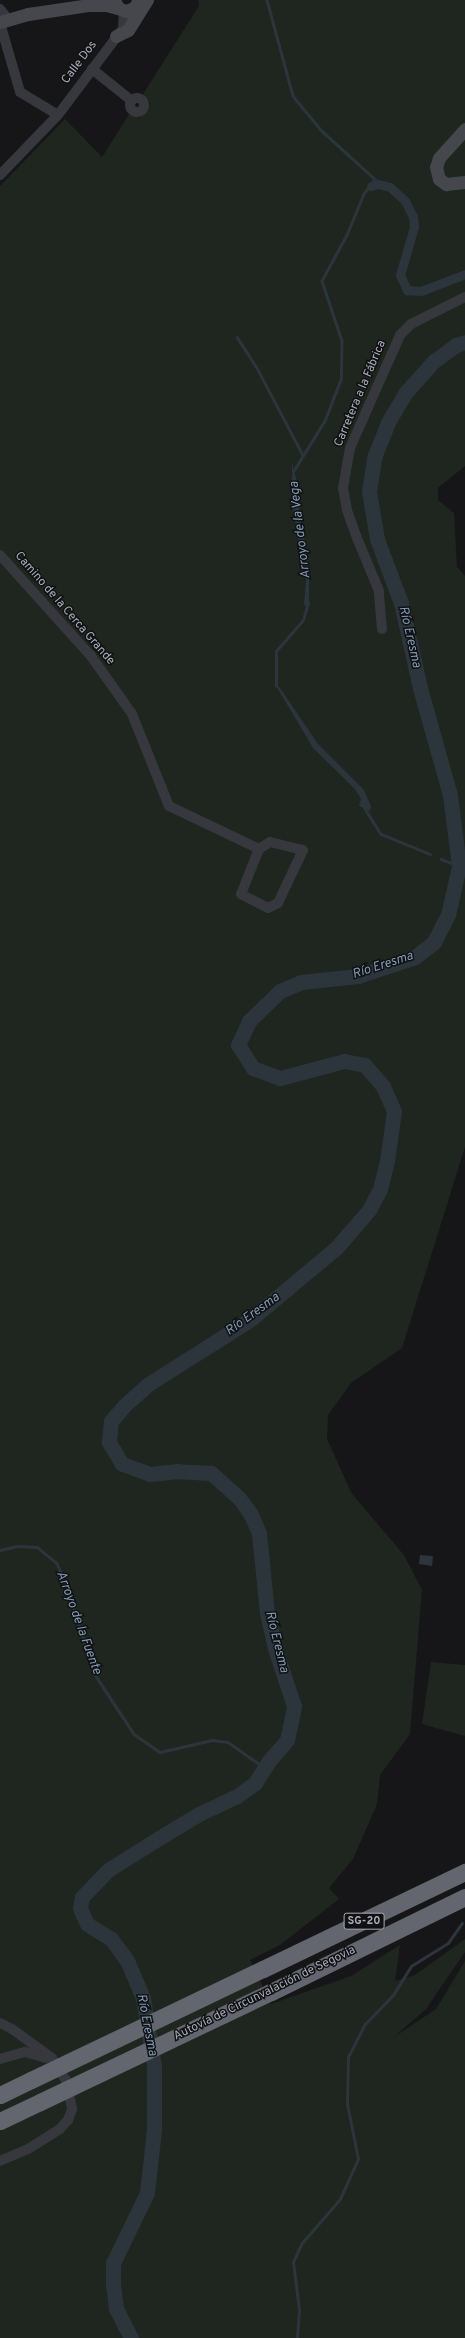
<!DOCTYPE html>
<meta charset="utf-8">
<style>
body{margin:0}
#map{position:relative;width:465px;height:2338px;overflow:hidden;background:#161618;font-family:Overpass,sans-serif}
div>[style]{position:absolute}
.green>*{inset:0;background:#1e261f}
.water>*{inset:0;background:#2c353c}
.stream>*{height:2.5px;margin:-1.25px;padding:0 1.25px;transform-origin:1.25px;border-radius:1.25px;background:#2c353c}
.canal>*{height:9px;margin:-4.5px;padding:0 4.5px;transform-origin:4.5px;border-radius:4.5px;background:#2c353c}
.river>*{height:15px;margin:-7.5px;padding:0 7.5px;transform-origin:7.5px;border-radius:7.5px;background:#2c353c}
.street>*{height:10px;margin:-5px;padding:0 5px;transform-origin:5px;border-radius:5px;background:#37383d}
.street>.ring{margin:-5px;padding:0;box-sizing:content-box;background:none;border:10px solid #37383d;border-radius:50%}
.secondary>*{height:13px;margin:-6.5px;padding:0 6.5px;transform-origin:6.5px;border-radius:6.5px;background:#45474d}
.highway>*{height:17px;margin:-8.5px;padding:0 8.5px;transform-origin:8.5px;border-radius:8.5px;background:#63666e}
.highway-bridge>*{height:17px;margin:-8.5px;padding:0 8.5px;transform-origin:8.5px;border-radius:8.5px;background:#63666e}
span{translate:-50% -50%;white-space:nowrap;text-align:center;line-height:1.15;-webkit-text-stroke:3px #111113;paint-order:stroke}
.shield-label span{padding:1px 3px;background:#111113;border:1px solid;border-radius:3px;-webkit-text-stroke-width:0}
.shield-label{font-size:11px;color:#a8adb8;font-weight:700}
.street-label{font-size:12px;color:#a8adb8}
.water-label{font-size:13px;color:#7f9bb3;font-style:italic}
</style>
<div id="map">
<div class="green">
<div style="clip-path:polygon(198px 0,465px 0,465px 466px,438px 488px,438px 500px,454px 513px,457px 567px,465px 576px,465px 1147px,402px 1348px,351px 1383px,328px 1415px,327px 1439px,352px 1494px,404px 1555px,422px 1590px,410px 1734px,380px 1775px,377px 1804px,353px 1859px,329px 1888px,339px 1899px,280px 1945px,250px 1960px,271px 2004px,351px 1976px,400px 1945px,395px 1981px,415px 1975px,465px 1939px,465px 1952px,426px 2009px,394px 2037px,436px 2009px,465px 1961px,465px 2338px,0 2338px,0 186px,65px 119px,102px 157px,130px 113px,140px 118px,150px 104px,143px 94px,199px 6px)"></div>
<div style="clip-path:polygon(431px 1662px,465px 1665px,465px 1736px,422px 1724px)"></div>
</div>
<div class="water">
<div style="clip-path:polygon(292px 463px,296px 478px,300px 516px,309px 566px,309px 607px,304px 605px,306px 580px,292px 503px)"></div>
<div style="clip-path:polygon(275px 684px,280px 688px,318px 744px,364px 790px,371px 806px,370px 811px,359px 806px,361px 799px,355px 789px,313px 748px)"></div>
<div style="clip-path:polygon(420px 1555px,433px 1556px,432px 1566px,419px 1564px)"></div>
</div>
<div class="stream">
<div style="left:267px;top:0;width:99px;rotate:74.8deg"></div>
<div style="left:293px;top:96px;width:45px;rotate:50.4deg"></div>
<div style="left:322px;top:131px;width:72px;rotate:42.2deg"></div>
<div style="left:375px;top:179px;width:19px;rotate:126deg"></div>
<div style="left:364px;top:194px;width:44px;rotate:112.5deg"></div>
<div style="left:347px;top:235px;width:52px;rotate:118.5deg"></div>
<div style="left:322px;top:281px;width:63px;rotate:71.6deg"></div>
<div style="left:342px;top:341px;width:39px;rotate:91deg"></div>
<div style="left:341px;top:380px;width:44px;rotate:111.3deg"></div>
<div style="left:325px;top:421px;width:59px;rotate:121.8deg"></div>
<div style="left:237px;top:337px;width:35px;rotate:57deg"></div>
<div style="left:256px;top:366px;width:101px;rotate:62.2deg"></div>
<div style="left:276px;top:686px;width:35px;rotate:-90deg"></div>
<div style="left:276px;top:651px;width:41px;rotate:-48.9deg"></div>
<div style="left:303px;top:620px;width:18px;rotate:-74deg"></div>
<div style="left:364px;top:807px;width:32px;rotate:58deg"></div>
<div style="left:381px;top:834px;width:53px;rotate:22.2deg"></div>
<div style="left:441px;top:859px;width:19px;rotate:21deg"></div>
<div style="left:0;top:1550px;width:17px;rotate:-13deg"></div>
<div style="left:17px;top:1546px;width:20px;rotate:3deg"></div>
<div style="left:37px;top:1547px;width:26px;rotate:39deg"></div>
<div style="left:57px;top:1563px;width:31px;rotate:68deg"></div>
<div style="left:69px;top:1592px;width:85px;rotate:72.8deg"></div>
<div style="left:94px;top:1673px;width:73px;rotate:56.7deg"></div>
<div style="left:134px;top:1734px;width:32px;rotate:35deg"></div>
<div style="left:160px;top:1752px;width:53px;rotate:-13deg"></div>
<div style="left:212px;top:1740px;width:16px;rotate:7deg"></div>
<div style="left:228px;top:1742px;width:45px;rotate:35.1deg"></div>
<div style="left:297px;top:2338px;width:28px;rotate:-86deg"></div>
<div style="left:299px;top:2310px;width:48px;rotate:-97.1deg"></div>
<div style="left:293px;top:2262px;width:21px;rotate:-65deg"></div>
<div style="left:302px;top:2243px;width:58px;rotate:-49.2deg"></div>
<div style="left:340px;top:2199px;width:44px;rotate:-65.8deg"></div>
<div style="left:358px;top:2159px;width:56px;rotate:-101.3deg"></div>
<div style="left:347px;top:2104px;width:47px;rotate:-88.8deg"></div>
<div style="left:348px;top:2057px;width:37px;rotate:-63deg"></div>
<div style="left:365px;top:2024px;width:40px;rotate:-46deg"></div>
<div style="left:393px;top:1995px;width:34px;rotate:-58deg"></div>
<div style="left:411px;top:1966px;width:44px;rotate:-31.9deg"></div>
<div style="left:448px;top:1943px;width:24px;rotate:-55deg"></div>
</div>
<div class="canal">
<div style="left:371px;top:186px;width:7px;rotate:-16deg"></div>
<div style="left:378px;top:184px;width:12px;rotate:14deg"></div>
<div style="left:390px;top:187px;width:21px;rotate:43deg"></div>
<div style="left:405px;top:201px;width:18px;rotate:63deg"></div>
<div style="left:413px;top:217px;width:10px;rotate:84deg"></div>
<div style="left:414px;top:227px;width:50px;rotate:106.3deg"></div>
<div style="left:400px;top:275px;width:17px;rotate:65deg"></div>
<div style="left:407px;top:290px;width:14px;rotate:4deg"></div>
<div style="left:421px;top:291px;width:47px;rotate:-21.1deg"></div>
</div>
<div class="river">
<div style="left:131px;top:2338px;width:34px;rotate:-117deg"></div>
<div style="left:116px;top:2308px;width:23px;rotate:-97deg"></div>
<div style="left:113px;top:2285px;width:22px;rotate:-90deg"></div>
<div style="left:113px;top:2263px;width:78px;rotate:-64.1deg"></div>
<div style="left:147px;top:2193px;width:63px;rotate:-83.7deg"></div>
<div style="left:154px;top:2130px;width:64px;rotate:-90deg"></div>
<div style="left:154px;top:2066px;width:69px;rotate:-99.2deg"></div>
<div style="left:143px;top:1998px;width:39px;rotate:-113deg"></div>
<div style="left:128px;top:1962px;width:29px;rotate:-126deg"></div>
<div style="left:111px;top:1939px;width:28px;rotate:-148deg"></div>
<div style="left:87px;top:1924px;width:17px;rotate:-114deg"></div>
<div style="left:80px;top:1908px;width:11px;rotate:-80deg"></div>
<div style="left:82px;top:1897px;width:37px;rotate:-46deg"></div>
<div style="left:108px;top:1870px;width:60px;rotate:-32.1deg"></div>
<div style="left:159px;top:1838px;width:47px;rotate:-31deg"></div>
<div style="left:199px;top:1814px;width:42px;rotate:-25.3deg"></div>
<div style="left:237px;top:1796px;width:22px;rotate:-36deg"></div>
<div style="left:255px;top:1783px;width:25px;rotate:-58deg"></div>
<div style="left:268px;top:1762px;width:29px;rotate:-49deg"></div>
<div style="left:287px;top:1740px;width:35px;rotate:-78deg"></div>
<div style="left:294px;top:1706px;width:57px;rotate:-108.4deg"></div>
<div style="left:276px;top:1652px;width:40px;rotate:-103deg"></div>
<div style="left:267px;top:1613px;width:80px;rotate:-95.7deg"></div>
<div style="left:259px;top:1533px;width:22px;rotate:-114deg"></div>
<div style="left:250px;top:1513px;width:19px;rotate:-126deg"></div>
<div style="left:239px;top:1498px;width:38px;rotate:-138deg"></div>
<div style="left:211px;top:1473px;width:33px;rotate:-177deg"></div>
<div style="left:178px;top:1471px;width:28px;rotate:174deg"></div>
<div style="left:150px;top:1474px;width:30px;rotate:-160deg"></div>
<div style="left:122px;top:1464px;width:26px;rotate:-121deg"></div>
<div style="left:109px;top:1442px;width:21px;rotate:-85deg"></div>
<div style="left:111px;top:1421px;width:21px;rotate:-49deg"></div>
<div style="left:125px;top:1405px;width:30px;rotate:-42deg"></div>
<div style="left:147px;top:1385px;width:123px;rotate:-32.4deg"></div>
<div style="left:251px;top:1319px;width:112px;rotate:-39.9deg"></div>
<div style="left:337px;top:1247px;width:49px;rotate:-49.1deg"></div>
<div style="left:369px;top:1210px;width:24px;rotate:-62deg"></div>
<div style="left:380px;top:1189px;width:29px;rotate:-76deg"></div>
<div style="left:387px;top:1161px;width:50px;rotate:-82deg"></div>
<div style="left:394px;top:1111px;width:27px;rotate:-114deg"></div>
<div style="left:383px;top:1086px;width:28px;rotate:-131deg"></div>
<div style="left:365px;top:1065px;width:21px;rotate:-169deg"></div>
<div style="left:344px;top:1061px;width:66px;rotate:165.1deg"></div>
<div style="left:280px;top:1078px;width:29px;rotate:-160deg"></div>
<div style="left:253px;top:1068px;width:27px;rotate:-123deg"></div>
<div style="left:238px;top:1045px;width:26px;rotate:-65deg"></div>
<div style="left:249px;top:1021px;width:43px;rotate:-44.1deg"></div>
<div style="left:280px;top:991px;width:23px;rotate:-23deg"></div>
<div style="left:301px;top:982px;width:57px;rotate:-6deg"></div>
<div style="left:358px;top:976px;width:60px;rotate:-18.4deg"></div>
<div style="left:415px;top:957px;width:24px;rotate:-38deg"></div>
<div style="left:434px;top:942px;width:30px;rotate:-63deg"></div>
<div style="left:448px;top:915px;width:50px;rotate:-77.3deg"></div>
<div style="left:459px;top:866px;width:72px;rotate:-97.2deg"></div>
<div style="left:450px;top:795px;width:111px;rotate:-105.7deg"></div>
<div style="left:420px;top:688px;width:87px;rotate:-102.6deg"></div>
<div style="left:401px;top:603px;width:68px;rotate:-110.6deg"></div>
<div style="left:377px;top:539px;width:49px;rotate:-99.5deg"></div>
<div style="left:369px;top:491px;width:36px;rotate:-81deg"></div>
<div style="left:375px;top:455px;width:35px;rotate:-68deg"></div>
<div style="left:388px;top:422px;width:35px;rotate:-59deg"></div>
<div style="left:406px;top:392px;width:42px;rotate:-47.9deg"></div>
<div style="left:434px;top:361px;width:27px;rotate:-36deg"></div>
<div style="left:456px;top:345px;width:9px;rotate:-18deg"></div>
</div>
<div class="street">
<div style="left:0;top:9px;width:11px;rotate:52deg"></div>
<div style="left:0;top:23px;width:72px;rotate:73.8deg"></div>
<div style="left:20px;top:92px;width:44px;rotate:31.2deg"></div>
<div style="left:123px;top:28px;width:17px;rotate:-87deg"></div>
<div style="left:92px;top:69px;width:51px;rotate:38.7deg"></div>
<div class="ring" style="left:130px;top:98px;width:4px;height:4px"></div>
<div style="left:0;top:175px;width:83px;rotate:-46deg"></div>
<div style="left:58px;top:115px;width:105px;rotate:-53.1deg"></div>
<div style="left:0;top:555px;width:136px;rotate:48deg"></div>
<div style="left:91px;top:656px;width:71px;rotate:54.7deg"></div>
<div style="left:132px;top:714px;width:99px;rotate:68.1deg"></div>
<div style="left:169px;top:806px;width:100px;rotate:25.5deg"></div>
<div style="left:382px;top:629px;width:38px;rotate:-95deg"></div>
<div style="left:379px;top:591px;width:57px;rotate:-112.5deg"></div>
<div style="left:357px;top:538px;width:30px;rotate:-110deg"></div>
<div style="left:347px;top:510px;width:22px;rotate:-100deg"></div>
<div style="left:343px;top:488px;width:41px;rotate:-80.1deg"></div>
<div style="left:350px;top:448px;width:124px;rotate:-66.1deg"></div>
<div style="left:400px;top:335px;width:16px;rotate:-45deg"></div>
<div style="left:411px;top:324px;width:60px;rotate:-26.6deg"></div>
<div style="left:270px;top:842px;width:34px;rotate:14deg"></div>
<div style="left:303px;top:850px;width:59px;rotate:115.3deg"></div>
<div style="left:278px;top:903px;width:11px;rotate:153deg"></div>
<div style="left:268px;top:908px;width:30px;rotate:-153deg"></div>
<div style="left:241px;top:894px;width:48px;rotate:-68.2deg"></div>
<div style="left:259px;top:849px;width:13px;rotate:-32deg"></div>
<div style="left:0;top:2023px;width:13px;rotate:27deg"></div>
<div style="left:12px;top:2029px;width:49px;rotate:35.9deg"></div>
<div style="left:52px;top:2058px;width:26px;rotate:58deg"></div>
<div style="left:66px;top:2080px;width:30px;rotate:78deg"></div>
<div style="left:72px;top:2109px;width:12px;rotate:110deg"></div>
<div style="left:68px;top:2120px;width:12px;rotate:132deg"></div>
<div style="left:60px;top:2129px;width:38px;rotate:148deg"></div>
<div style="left:28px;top:2149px;width:30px;rotate:157deg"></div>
<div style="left:0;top:2059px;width:26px;rotate:-16deg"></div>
<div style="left:25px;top:2052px;width:22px;rotate:16deg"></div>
</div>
<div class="secondary">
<div style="left:114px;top:0;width:9px;rotate:63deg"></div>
<div style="left:118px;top:8px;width:9px;rotate:21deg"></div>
<div style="left:126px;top:11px;width:9px;rotate:-21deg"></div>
<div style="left:134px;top:8px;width:9px;rotate:-58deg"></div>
<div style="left:0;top:22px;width:29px;rotate:-16deg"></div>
<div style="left:28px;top:14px;width:62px;rotate:-8.4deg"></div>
<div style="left:89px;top:5px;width:17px"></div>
<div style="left:106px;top:5px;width:12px;rotate:14deg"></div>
<div style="left:116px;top:36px;width:13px;rotate:-27deg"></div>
<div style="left:128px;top:30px;width:36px;rotate:-58deg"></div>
<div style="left:465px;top:129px;width:39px;rotate:132deg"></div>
<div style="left:439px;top:158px;width:9px;rotate:108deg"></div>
<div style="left:436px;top:167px;width:12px;rotate:76deg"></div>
<div style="left:439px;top:179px;width:9px;rotate:36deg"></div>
<div style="left:446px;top:184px;width:19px;rotate:-6deg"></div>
</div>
<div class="highway">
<div style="left:263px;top:1969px;width:224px;rotate:-25.7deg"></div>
<div style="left:271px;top:1992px;width:216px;rotate:-26.1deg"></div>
<div style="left:0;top:2095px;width:34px;rotate:-26deg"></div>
<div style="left:0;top:2121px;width:44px;rotate:-25.4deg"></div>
</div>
<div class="highway-bridge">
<div style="left:31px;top:2080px;width:257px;rotate:-25.6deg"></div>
<div style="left:40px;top:2102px;width:256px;rotate:-25.5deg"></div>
</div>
<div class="shield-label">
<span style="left:364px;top:1921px">SG-20</span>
</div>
<div class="street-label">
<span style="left:80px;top:63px;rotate:-53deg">Calle Dos</span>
<span style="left:361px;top:394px;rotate:-67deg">Carretera a la Fábrica</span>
<span style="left:64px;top:609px;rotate:49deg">Camino de la Cerca Grande</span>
<span style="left:265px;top:1994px;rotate:-26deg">Autovía de Circunvalación de Segovia</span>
</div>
<div class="water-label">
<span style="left:301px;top:530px;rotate:-97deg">Arroyo de la Vega</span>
<span style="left:409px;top:637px;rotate:77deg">Río Eresma</span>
<span style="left:383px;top:966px;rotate:-18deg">Río Eresma</span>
<span style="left:253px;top:1315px;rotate:-36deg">Río Eresma</span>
<span style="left:78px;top:1623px;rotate:70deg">Arroyo de la Fuente</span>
<span style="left:276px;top:1642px;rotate:76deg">Río Eresma</span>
<span style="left:146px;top:2025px;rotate:79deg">Río Eresma</span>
</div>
</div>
